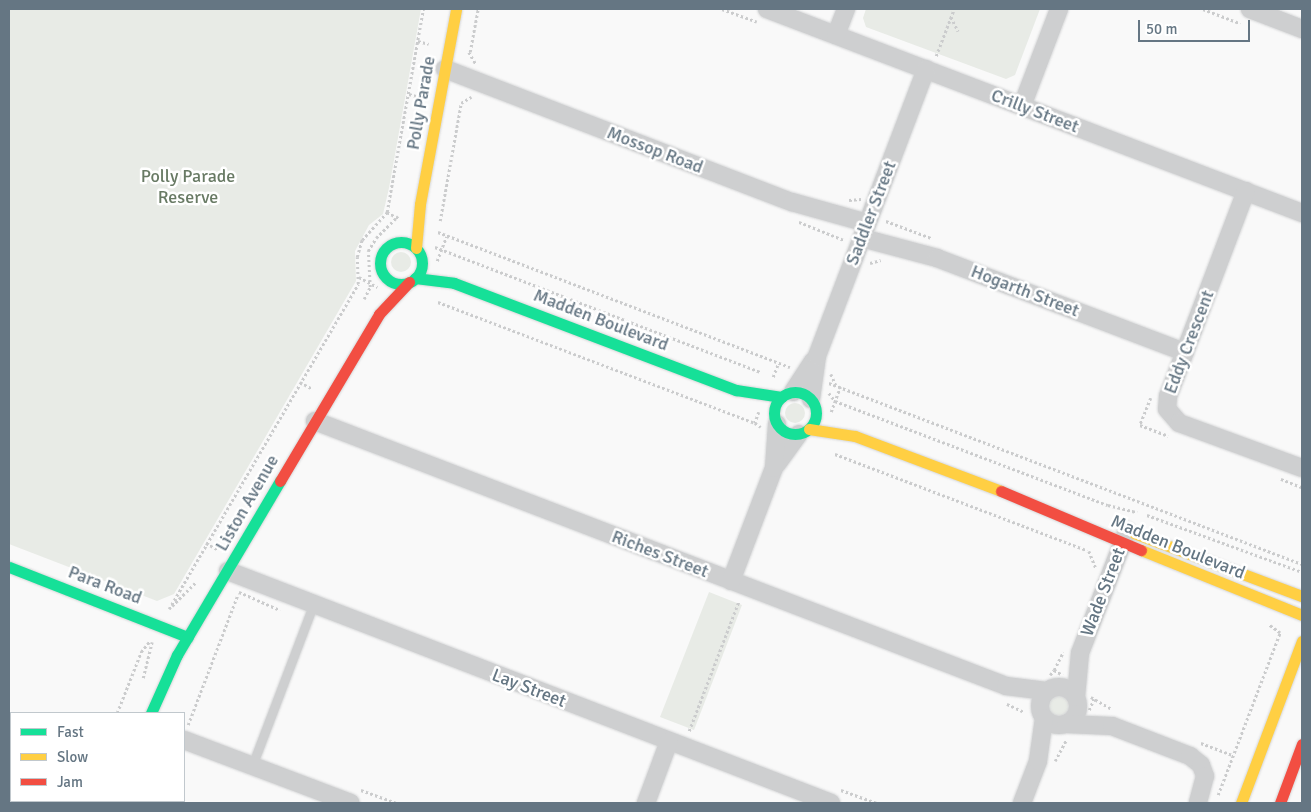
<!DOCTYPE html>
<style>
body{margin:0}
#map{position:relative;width:1311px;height:812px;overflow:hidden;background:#f9f9f9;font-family:Signika,sans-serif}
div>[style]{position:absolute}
.green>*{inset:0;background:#e8ebe6}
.round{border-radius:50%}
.path>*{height:2.5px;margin-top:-1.25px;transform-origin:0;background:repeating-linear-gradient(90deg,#cbcccd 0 2.5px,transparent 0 5px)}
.roads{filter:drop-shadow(0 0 1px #d5d6d7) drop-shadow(0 0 1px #d5d6d7)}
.lane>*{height:9px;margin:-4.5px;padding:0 4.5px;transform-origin:4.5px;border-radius:4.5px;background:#cecfd0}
.street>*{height:18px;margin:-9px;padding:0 9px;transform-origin:9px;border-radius:9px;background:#cecfd0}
.street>.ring{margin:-9px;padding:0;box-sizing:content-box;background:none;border:18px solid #cecfd0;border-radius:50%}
.fast>*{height:11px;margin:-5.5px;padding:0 5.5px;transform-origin:5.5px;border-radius:5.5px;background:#16e098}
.fast>.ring{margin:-5.5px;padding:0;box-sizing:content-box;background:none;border:11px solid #16e098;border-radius:50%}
.slow>*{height:11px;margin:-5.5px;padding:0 5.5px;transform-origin:5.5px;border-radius:5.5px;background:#ffcf43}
.jam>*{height:11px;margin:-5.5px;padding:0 5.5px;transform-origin:5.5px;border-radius:5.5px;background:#f24e42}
span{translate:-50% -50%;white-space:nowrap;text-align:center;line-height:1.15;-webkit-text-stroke:5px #fff;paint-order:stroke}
.street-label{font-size:18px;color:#657683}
.park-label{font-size:18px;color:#687a64}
.frame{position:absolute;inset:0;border:10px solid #657683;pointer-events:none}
.legend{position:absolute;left:10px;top:712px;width:175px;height:90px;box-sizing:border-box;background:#fff;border:1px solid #c1c8cd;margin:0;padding:6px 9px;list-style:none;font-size:15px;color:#657683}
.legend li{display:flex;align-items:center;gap:10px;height:25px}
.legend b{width:25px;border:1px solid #c1c8cd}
.scale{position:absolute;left:1138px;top:20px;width:112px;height:22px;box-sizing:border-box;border:2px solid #657683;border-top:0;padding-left:6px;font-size:15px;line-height:18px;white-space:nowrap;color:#657683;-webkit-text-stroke:4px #fff;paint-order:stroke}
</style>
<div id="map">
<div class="green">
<div style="clip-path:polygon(9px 9px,421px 9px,389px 188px,383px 214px,369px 225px,355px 251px,356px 281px,174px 594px,157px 601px,9px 544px)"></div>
<div style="clip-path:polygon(866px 9px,1040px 9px,1015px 75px,1006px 79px,866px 27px,863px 18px)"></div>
<div class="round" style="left:391px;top:252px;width:20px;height:20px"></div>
<div class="round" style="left:785px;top:403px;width:20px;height:20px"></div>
<div style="clip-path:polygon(709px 592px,742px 605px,694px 730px,660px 717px)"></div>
<div class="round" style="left:1049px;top:696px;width:20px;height:20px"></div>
</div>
<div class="path">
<div style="left:722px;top:9px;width:37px;rotate:20deg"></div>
<div style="left:1203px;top:9px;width:40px;rotate:21deg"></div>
<div style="left:951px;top:17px;width:16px;rotate:63deg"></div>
<div style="left:418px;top:41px;width:11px;rotate:15deg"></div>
<div style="left:469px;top:52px;width:14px;rotate:60deg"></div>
<div style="left:470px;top:52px;width:44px;rotate:-79.5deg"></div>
<div style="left:936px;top:56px;width:50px;rotate:-69deg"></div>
<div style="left:409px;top:94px;width:11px;rotate:15deg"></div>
<div style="left:849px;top:200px;width:12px;rotate:-5deg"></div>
<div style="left:387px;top:212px;width:13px;rotate:29deg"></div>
<div style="left:440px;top:221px;width:120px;rotate:-79.9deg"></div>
<div style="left:461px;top:103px;width:12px;rotate:-31deg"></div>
<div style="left:886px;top:221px;width:48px;rotate:20.7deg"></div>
<div style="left:799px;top:222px;width:48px;rotate:21.8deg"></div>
<div style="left:438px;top:232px;width:377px;rotate:21deg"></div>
<div style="left:435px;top:247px;width:349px;rotate:21deg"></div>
<div style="left:437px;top:261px;width:26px;rotate:-69deg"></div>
<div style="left:870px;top:263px;width:11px;rotate:-15deg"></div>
<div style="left:359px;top:277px;width:21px;rotate:29deg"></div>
<div style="left:364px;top:299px;width:13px;rotate:-63deg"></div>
<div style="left:370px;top:287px;width:36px;rotate:-93deg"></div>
<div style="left:368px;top:251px;width:15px;rotate:-58deg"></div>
<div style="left:376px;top:238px;width:31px;rotate:-45deg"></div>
<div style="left:438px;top:302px;width:339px;rotate:20.9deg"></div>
<div style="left:831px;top:374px;width:12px;rotate:66deg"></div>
<div style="left:773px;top:377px;width:14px;rotate:-69deg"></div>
<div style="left:300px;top:382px;width:13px;rotate:29deg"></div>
<div style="left:829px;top:383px;width:506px;rotate:20.94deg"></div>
<div style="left:829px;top:393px;width:10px;rotate:53deg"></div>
<div style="left:835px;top:401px;width:292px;rotate:20.9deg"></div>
<div style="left:1108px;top:505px;width:30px;rotate:14deg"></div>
<div style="left:1151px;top:398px;width:29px;rotate:112deg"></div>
<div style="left:1140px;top:425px;width:30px;rotate:21deg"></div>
<div style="left:759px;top:412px;width:12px;rotate:110deg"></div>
<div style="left:755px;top:423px;width:7px;rotate:34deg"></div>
<div style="left:831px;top:412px;width:27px;rotate:-70deg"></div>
<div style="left:835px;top:454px;width:270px;rotate:20.9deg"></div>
<div style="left:1281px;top:479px;width:22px;rotate:22deg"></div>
<div style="left:1147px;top:515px;width:165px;rotate:20.2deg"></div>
<div style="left:206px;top:543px;width:13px;rotate:29deg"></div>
<div style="left:1089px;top:551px;width:18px;rotate:68deg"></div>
<div style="left:239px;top:592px;width:45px;rotate:23.7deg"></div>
<div style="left:172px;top:606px;width:33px;rotate:-45deg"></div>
<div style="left:169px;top:609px;width:376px;rotate:-59.8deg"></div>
<div style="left:358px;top:284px;width:27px;rotate:-92deg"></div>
<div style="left:357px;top:257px;width:18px;rotate:-74deg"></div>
<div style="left:362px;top:240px;width:38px;rotate:-48deg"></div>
<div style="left:387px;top:212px;width:206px;rotate:-79.9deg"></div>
<div style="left:1054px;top:670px;width:20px;rotate:-63deg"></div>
<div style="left:1050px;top:675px;width:6px;rotate:-51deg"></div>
<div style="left:1054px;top:670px;width:10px;rotate:29deg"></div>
<div style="left:143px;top:678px;width:37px;rotate:-76deg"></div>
<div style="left:1091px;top:697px;width:24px;rotate:30deg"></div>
<div style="left:1007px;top:704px;width:19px;rotate:25deg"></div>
<div style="left:1089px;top:710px;width:12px;rotate:-66deg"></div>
<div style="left:117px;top:713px;width:66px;rotate:-68.5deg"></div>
<div style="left:141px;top:652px;width:13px;rotate:-51deg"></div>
<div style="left:188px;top:725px;width:140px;rotate:-69.1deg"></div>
<div style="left:689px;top:731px;width:139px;rotate:-69deg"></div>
<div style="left:1201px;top:743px;width:34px;rotate:21deg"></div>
<div style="left:1055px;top:761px;width:24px;rotate:-62deg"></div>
<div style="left:361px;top:790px;width:37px;rotate:20deg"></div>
<div style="left:841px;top:790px;width:38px;rotate:20deg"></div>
<div style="left:1218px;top:795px;width:173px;rotate:-69.1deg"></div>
<div style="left:1280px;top:633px;width:14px;rotate:-144deg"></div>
</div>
<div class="roads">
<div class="lane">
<div style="left:252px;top:766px;width:172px;rotate:-69.2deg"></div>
</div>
<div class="street">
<div style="left:767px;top:9px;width:573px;rotate:20.87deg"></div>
<div style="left:1250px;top:9px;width:56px;rotate:21deg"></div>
<div style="left:836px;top:35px;width:28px;rotate:-69deg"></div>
<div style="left:445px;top:69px;width:372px;rotate:21deg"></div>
<div style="left:792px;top:202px;width:78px;rotate:15.6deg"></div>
<div style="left:1022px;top:106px;width:104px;rotate:-69.1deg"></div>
<div style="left:1246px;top:191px;width:219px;rotate:110.8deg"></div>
<div style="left:1168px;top:396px;width:13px;rotate:94deg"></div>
<div style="left:1167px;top:409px;width:18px;rotate:49deg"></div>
<div style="left:1179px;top:423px;width:131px;rotate:20.1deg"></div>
<div style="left:862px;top:238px;width:78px;rotate:14.9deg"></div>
<div style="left:937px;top:258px;width:265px;rotate:20.8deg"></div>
<div style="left:793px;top:392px;width:37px;rotate:-57deg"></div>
<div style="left:811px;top:399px;width:43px;rotate:-82.1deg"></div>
<div style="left:817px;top:356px;width:307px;rotate:-69.2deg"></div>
<div style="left:315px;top:421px;width:740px;rotate:20.98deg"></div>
<div style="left:1006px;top:686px;width:41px;rotate:7deg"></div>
<div style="left:777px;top:464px;width:37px;rotate:-54deg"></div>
<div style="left:228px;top:571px;width:646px;rotate:21.04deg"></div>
<div style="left:731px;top:581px;width:121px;rotate:-69.2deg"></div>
<div style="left:774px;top:468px;width:44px;rotate:-86.1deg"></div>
<div class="ring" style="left:1040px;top:687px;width:20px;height:20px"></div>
<div style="left:1076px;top:697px;width:44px;rotate:-84.8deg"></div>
<div style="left:1080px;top:653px;width:131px;rotate:-68.9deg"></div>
<div style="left:1066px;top:724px;width:46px;rotate:2.5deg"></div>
<div style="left:1112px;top:726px;width:84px;rotate:21deg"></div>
<div style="left:1190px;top:756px;width:14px;rotate:39deg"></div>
<div style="left:1201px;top:765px;width:12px;rotate:70deg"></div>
<div style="left:1205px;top:776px;width:28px;rotate:105deg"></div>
<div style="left:184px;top:740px;width:178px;rotate:20.7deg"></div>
<div style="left:646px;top:803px;width:66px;rotate:-69.6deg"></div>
<div style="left:1022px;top:803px;width:45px;rotate:-69.1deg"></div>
<div style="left:1038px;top:761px;width:43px;rotate:-82.1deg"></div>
</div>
<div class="fast">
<div class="ring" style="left:380px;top:242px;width:31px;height:31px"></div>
<div style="left:415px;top:278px;width:39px;rotate:7deg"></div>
<div style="left:454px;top:283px;width:302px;rotate:20.8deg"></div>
<div style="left:736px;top:390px;width:46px;rotate:8.8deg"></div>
<div class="ring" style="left:774px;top:392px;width:31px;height:31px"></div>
<div style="left:9px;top:567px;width:192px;rotate:21.4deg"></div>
<div style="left:151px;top:713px;width:64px;rotate:-65.9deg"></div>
<div style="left:177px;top:655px;width:202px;rotate:-59.4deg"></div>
<div style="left:117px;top:803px;width:2px;rotate:-63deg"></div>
</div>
<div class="slow">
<div style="left:416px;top:248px;width:44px;rotate:-84.8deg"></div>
<div style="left:420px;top:204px;width:198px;rotate:-79.5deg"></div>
<div style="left:809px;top:429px;width:47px;rotate:8.7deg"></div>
<div style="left:855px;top:436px;width:156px;rotate:20.6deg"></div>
<div style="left:1134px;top:533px;width:179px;rotate:20.6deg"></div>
<div style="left:1141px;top:550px;width:174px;rotate:22deg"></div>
<div style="left:1241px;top:803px;width:173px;rotate:-69.4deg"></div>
</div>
<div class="jam">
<div style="left:280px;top:481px;width:194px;rotate:-59.3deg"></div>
<div style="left:379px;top:314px;width:44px;rotate:-46.8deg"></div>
<div style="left:1001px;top:491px;width:152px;rotate:22.9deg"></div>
<div style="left:1280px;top:803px;width:63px;rotate:-69.6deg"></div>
</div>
</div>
<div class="street-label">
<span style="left:421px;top:103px;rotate:-80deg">Polly Parade</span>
<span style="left:1035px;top:111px;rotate:21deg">Crilly Street</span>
<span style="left:655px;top:150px;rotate:21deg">Mossop Road</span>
<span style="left:871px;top:213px;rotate:-69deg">Saddler Street</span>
<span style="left:1025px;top:291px;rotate:21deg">Hogarth Street</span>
<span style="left:601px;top:320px;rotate:21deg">Madden Boulevard</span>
<span style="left:1189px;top:342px;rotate:-69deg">Eddy Crescent</span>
<span style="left:247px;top:503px;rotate:-60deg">Liston Avenue</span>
<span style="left:1178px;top:547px;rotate:22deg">Madden Boulevard</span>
<span style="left:660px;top:554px;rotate:21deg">Riches Street</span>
<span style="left:105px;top:585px;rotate:21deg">Para Road</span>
<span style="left:1103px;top:592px;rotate:-69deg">Wade Street</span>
<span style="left:529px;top:688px;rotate:21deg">Lay Street</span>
</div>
<div class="park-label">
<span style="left:188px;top:187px">Polly Parade<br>Reserve</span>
</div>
<div class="frame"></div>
<ul class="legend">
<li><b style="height:6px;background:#16e098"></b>Fast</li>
<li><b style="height:6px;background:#ffcf43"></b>Slow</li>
<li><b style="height:6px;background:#f24e42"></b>Jam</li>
</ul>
<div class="scale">50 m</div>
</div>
